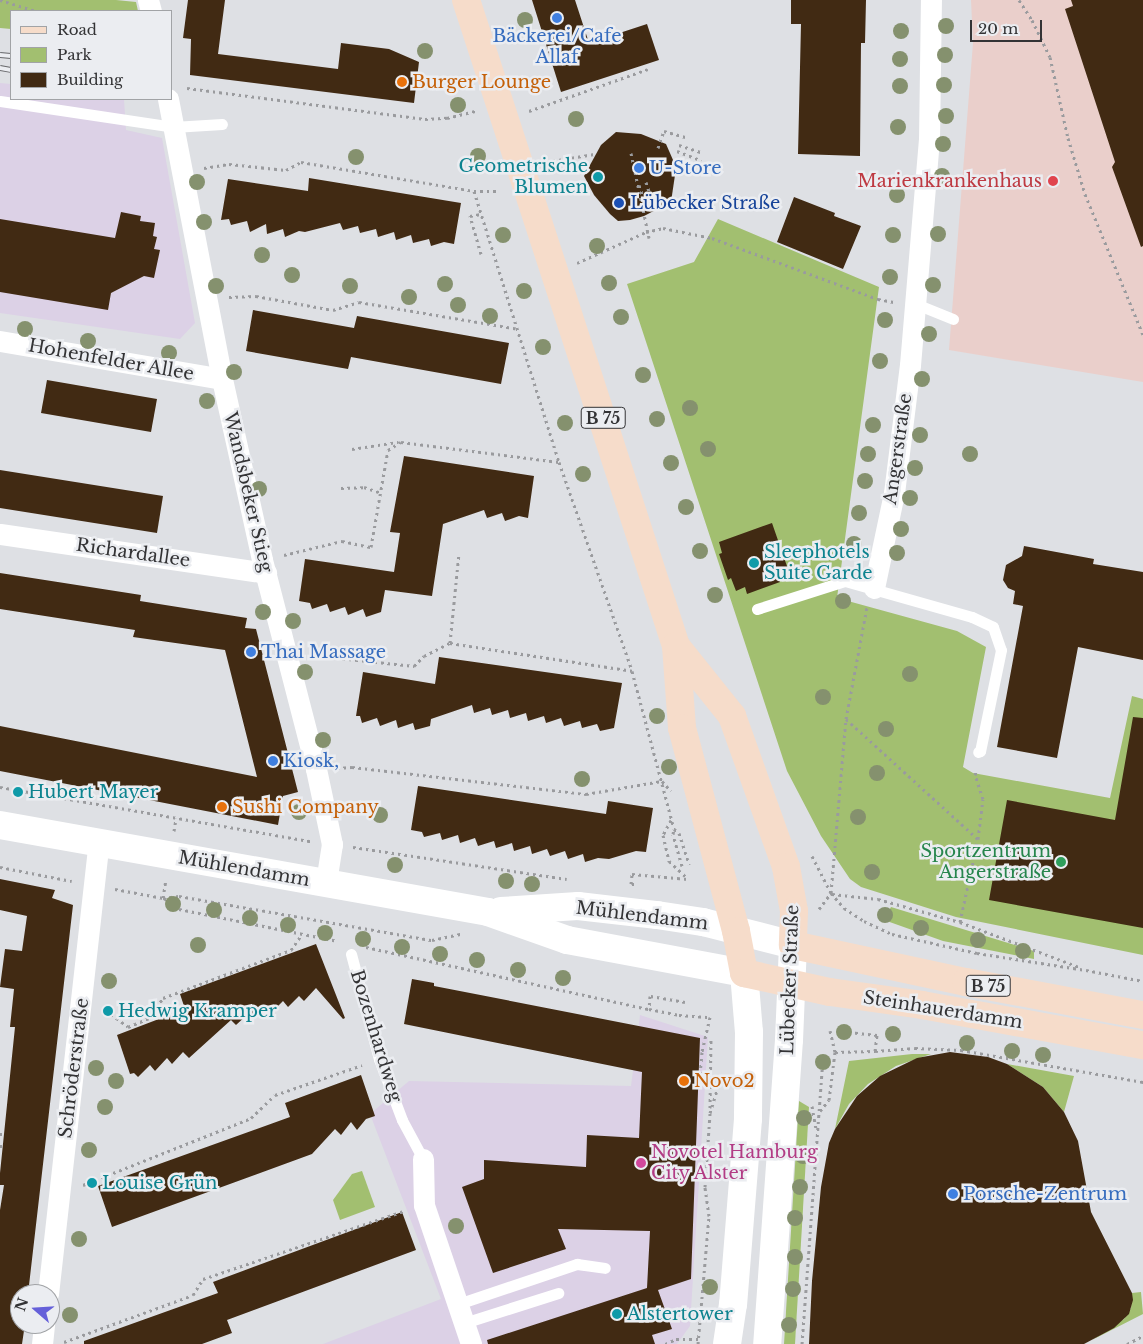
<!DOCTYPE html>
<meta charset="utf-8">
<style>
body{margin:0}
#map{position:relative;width:1143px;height:1344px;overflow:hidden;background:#dee0e4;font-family:"Libre Baskerville",serif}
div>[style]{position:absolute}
.commercial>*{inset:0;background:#dcd1e6}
.medical>*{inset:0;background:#eacfcb}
.green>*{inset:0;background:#a2bf70}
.building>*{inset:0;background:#412a13}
.path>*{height:3px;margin-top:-1.5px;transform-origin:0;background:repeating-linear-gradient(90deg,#9a9b9e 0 2.5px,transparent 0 6.5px)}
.service>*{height:11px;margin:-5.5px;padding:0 5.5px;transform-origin:5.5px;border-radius:5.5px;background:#fff}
.minor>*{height:21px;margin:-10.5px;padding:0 10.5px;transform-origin:10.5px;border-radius:10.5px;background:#fff}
.secondary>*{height:28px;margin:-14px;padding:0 14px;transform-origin:14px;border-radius:14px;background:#fff}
.primary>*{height:28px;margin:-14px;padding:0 14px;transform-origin:14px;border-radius:14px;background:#f6dcca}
.rail>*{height:5.5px;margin-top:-2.75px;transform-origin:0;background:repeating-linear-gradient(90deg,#ebedf1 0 11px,#68696c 0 22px);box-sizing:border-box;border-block:1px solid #68696c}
.trees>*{width:16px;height:16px;margin:-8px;border-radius:50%;background:#85916e}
.dots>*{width:14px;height:14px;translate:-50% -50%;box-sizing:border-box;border:2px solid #ebedf1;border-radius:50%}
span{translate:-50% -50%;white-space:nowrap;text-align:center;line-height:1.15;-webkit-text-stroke:5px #ebedf1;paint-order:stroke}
.shield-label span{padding:1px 4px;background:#ebedf1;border:1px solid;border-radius:4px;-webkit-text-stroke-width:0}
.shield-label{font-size:16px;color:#333335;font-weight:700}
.shop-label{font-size:18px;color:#366cbe}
.left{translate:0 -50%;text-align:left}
.food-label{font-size:18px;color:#c56008}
.culture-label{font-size:18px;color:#0d838f}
.right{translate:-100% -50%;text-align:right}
.health-label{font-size:18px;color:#be3a42}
.transit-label{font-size:18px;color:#164399}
.street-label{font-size:18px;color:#333335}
.leisure-label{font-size:18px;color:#27864d}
.hotel-label{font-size:18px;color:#b23c85}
.legend{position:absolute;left:10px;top:10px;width:162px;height:90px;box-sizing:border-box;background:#ebedf1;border:1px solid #a1a3a6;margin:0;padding:6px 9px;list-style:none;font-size:15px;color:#333335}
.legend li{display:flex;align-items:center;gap:10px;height:25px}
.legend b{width:25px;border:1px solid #a1a3a6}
.north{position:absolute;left:10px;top:1284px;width:50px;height:50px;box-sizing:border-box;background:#ebedf1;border:1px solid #a1a3a6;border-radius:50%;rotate:289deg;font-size:14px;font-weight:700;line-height:20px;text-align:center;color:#333335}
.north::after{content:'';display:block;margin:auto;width:18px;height:22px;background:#6560d9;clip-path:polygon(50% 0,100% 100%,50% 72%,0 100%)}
.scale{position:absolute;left:970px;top:20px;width:72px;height:22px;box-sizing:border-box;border:2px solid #333335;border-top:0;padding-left:6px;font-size:15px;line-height:18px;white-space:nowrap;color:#333335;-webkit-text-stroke:4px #ebedf1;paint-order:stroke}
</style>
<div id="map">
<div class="commercial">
<div style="clip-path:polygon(0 83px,11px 84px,11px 99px,124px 99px,126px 130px,162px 138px,195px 323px,180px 339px,0 313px)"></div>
<div style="clip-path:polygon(640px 1015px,708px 1037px,690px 1326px,677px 1344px,323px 1344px,441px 1299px,370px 1114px,409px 1081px,631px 1086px)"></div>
</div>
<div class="medical">
<div style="clip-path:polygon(971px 0,1143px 0,1143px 382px,949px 350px,973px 43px)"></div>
</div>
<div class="green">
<div style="clip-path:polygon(0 0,116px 0,136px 2px,138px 11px,11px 11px,11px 29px,0 28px)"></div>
<div style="clip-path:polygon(718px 219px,879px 287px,837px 598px,957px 631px,986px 647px,963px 767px,973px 773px,1110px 798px,1132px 696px,1143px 699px,1143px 955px,956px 917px,861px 887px,850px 879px,821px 836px,787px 771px,627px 284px,694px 262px)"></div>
<div style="clip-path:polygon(891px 907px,1034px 951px,1034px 959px,943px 941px,884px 920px)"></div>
<div style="clip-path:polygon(912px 1054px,931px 1054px,896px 1066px,868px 1084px,849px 1104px,835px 1129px,849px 1061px)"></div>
<div style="clip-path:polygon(1007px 1064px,1074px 1076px,1064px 1112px,1043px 1087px)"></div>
<div style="clip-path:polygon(799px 1101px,809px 1107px,795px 1344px,784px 1344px)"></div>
<div style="clip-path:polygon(362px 1171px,375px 1207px,340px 1220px,333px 1200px,352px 1174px)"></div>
<div style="clip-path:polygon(1141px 1292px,1143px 1314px,1092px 1340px,1124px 1319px,1131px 1308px,1132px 1293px)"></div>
</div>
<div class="building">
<div style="clip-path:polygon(188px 0,225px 0,218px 54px,338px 69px,341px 43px,389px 49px,419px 62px,414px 103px,190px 75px,191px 39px,183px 38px)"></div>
<div style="clip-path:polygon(532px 0,575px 0,589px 43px,647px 24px,659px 60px,561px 92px)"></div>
<div style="clip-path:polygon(791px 0,866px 0,865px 43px,861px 43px,860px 156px,798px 154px,801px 24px,791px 24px)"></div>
<div style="clip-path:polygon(1071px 0,1143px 0,1143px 246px,1141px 247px,1112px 167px,1115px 162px,1065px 9px,1073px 6px)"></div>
<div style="clip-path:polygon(616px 132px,641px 134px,666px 144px,673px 160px,675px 175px,671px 202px,644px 216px,630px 220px,618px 221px,610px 214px,594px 195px,584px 176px,601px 145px)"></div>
<div style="clip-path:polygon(309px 178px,461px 203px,454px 244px,444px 242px,431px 246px,429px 239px,413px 243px,411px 235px,396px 240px,394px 232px,378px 237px,376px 229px,360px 233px,358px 226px,343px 230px,340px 223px,305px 232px,299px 231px,285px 237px,283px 229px,267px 234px,266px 224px,250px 232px,247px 221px,231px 225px,229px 219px,221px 220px,228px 179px,308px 191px)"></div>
<div style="clip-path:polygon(794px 197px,835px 213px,834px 216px,861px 226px,843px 269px,777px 242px)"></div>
<div style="clip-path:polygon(121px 212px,141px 216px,140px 221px,155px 223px,153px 236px,157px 237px,154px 249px,160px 250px,154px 278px,144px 276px,111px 293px,108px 310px,0 292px,0 219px,115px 238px)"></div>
<div style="clip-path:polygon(253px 310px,354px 328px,357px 316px,509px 343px,501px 384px,351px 357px,348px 369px,246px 351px)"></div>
<div style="clip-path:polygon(47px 380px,157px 399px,151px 432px,41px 413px)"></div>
<div style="clip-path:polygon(404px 456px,534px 476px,528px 518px,519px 516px,505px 521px,502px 513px,487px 518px,484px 510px,443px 524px,432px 596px,385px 590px,381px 612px,366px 617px,363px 609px,348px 615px,345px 607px,330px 612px,327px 604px,312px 609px,310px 603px,299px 601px,305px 559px,394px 572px,400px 533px,390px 532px)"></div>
<div style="clip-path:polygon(0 470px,163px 496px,157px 533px,0 508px)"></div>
<div style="clip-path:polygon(772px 523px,789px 572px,778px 576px,780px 582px,747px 594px,745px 587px,736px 591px,731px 578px,728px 580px,719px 554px,722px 553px,719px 542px)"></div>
<div style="clip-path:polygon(1024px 546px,1094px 559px,1093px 564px,1143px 572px,1143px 660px,1078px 647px,1057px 758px,997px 747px,1023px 606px,1013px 604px,1015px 591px,1008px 588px,1003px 580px,1006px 565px,1022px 556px)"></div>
<div style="clip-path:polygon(0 573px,141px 595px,140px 601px,247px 618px,245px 628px,256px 629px,298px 792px,283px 796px,278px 825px,0 771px,0 726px,257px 777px,225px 650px,133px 637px,135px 630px,0 609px)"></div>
<div style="clip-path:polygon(439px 657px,622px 683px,614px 728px,600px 731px,597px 724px,582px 728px,580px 721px,564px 726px,561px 718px,546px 723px,544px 716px,528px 721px,526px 713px,510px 718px,508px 710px,492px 715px,490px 708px,474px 713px,472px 705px,431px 719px,430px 726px,415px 730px,413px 723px,398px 728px,396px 720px,380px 726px,377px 718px,362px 723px,360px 716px,356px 716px,363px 672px,435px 684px)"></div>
<div style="clip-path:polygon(1133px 717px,1143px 718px,1143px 928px,989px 900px,1007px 800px,1115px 820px)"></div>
<div style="clip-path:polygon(418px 786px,606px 814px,608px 801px,653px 808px,646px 852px,636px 851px,609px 859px,598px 858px,585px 862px,583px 854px,568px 859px,565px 851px,550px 856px,547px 849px,532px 854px,530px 846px,514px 851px,512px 843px,496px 848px,494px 841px,478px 846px,475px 838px,460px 843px,458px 835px,442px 840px,440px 833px,424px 837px,422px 832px,411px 830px)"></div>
<div style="clip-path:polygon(0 879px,55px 890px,52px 898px,73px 905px,28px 1294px,20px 1294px,20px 1324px,25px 1324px,22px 1344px,0 1344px,0 1210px,4px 1185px,0 1185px,0 1173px,15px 1027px,10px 1027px,14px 989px,0 987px,5px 949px,22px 951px,27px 916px,0 910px)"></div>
<div style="clip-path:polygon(316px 944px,345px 1018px,343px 1019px,316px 988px,304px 1001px,299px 996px,288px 1007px,283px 1001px,271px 1013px,265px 1008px,254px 1019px,248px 1014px,236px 1025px,231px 1020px,189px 1058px,183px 1052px,172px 1064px,167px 1058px,155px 1071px,150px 1065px,138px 1077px,134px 1073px,130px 1074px,117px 1035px,185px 1009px,180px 994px)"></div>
<div style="clip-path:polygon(412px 979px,434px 983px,434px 986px,700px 1038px,691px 1279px,658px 1290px,672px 1329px,652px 1335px,655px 1344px,488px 1344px,487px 1340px,647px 1288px,650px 1231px,558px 1229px,566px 1249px,493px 1273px,462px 1187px,484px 1179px,484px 1160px,586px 1167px,587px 1135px,639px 1138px,642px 1072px,404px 1024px)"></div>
<div style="clip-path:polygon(950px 1052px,988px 1057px,1007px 1064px,1043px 1087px,1064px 1112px,1078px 1141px,1091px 1212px,1132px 1293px,1133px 1300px,1129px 1314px,1114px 1328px,1084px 1344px,809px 1344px,812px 1281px,821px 1187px,829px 1143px,835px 1129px,857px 1096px,880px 1076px,917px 1058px)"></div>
<div style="clip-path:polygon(361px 1075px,375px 1116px,366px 1119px,357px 1130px,351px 1122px,341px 1135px,335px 1129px,312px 1154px,112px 1227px,98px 1186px,290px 1117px,285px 1103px)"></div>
<div style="clip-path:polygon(402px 1212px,416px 1250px,227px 1320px,232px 1333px,202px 1344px,84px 1344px,84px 1341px,218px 1293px,213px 1282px)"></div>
</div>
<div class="path">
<div style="left:0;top:0;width:39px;rotate:17deg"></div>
<div style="left:1019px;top:0;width:24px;rotate:57deg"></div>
<div style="left:1032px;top:20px;width:41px;rotate:64.1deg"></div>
<div style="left:1050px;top:57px;width:83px;rotate:77.5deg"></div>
<div style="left:1068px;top:138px;width:59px;rotate:73.1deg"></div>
<div style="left:1085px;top:194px;width:152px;rotate:67.6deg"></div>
<div style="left:187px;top:88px;width:240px;rotate:7.4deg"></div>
<div style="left:425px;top:119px;width:22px;rotate:-3deg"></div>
<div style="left:447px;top:118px;width:29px;rotate:-14deg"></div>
<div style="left:529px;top:111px;width:126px;rotate:-19.4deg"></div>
<div style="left:679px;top:145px;width:25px;rotate:18deg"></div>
<div style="left:658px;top:148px;width:18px;rotate:-71deg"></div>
<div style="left:664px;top:131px;width:22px;rotate:16deg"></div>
<div style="left:677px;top:151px;width:26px;rotate:21deg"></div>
<div style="left:631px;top:153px;width:87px;rotate:78deg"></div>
<div style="left:546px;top:162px;width:49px;rotate:-9.5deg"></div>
<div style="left:204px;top:168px;width:25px;rotate:-9deg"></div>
<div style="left:229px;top:164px;width:57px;rotate:6deg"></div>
<div style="left:286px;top:170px;width:17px;rotate:-28deg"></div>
<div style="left:301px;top:162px;width:175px;rotate:9.5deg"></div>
<div style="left:474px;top:191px;width:26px"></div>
<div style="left:646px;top:182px;width:25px;rotate:72deg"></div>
<div style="left:639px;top:185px;width:24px;rotate:71deg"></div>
<div style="left:474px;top:191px;width:284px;rotate:72.6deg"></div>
<div style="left:559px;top:462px;width:221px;rotate:70.7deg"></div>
<div style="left:632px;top:671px;width:163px;rotate:75.1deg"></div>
<div style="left:481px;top:254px;width:40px;rotate:-106deg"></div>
<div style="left:470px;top:216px;width:11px;rotate:-10deg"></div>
<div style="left:577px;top:263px;width:76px;rotate:-24.2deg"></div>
<div style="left:646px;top:232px;width:17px;rotate:-13deg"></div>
<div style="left:663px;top:228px;width:50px;rotate:11.5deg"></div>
<div style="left:712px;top:238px;width:177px;rotate:20.2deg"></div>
<div style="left:878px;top:299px;width:16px;rotate:11deg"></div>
<div style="left:229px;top:297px;width:27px;rotate:-2deg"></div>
<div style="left:256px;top:296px;width:78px;rotate:10.3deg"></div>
<div style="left:333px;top:310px;width:27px;rotate:-17deg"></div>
<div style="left:359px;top:302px;width:161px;rotate:9.6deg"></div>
<div style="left:352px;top:449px;width:47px;rotate:-8.7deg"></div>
<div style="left:341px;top:488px;width:23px;rotate:-2deg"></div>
<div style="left:364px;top:487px;width:18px;rotate:19deg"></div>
<div style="left:284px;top:555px;width:60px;rotate:-13.6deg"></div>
<div style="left:342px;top:541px;width:30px;rotate:12deg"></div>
<div style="left:371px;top:547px;width:98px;rotate:-80.1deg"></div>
<div style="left:388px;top:450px;width:15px;rotate:-32deg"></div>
<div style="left:401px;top:442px;width:159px;rotate:7.2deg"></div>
<div style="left:450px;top:643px;width:90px;rotate:-84.3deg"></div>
<div style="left:310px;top:655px;width:105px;rotate:6deg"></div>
<div style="left:414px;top:666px;width:14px;rotate:-45deg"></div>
<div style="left:424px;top:656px;width:29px;rotate:-27deg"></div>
<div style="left:450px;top:643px;width:184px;rotate:8.7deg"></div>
<div style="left:846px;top:719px;width:178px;rotate:42.3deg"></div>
<div style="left:337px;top:768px;width:15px;rotate:-4deg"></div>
<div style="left:352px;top:767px;width:236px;rotate:6.6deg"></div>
<div style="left:586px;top:794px;width:77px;rotate:-9.7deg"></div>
<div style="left:662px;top:781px;width:13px;rotate:48deg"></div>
<div style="left:0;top:787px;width:315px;rotate:9.9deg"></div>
<div style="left:671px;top:820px;width:17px;rotate:118deg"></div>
<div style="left:663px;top:835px;width:27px;rotate:77deg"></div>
<div style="left:669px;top:861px;width:25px;rotate:43deg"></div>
<div style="left:174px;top:831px;width:13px;rotate:-81deg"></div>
<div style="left:353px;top:847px;width:216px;rotate:8.5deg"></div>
<div style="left:812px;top:856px;width:42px;rotate:62.8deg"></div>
<div style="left:831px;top:893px;width:20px;rotate:49deg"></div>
<div style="left:844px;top:908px;width:24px;rotate:33deg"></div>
<div style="left:864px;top:921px;width:31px;rotate:25deg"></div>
<div style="left:892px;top:934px;width:87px;rotate:12.6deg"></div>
<div style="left:977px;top:953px;width:110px;rotate:8.9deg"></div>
<div style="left:1086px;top:970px;width:58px;rotate:10.9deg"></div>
<div style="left:682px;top:866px;width:33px;rotate:-106deg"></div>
<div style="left:673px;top:834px;width:5px;rotate:-79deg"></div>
<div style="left:674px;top:829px;width:6px;rotate:39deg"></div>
<div style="left:679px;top:833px;width:33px;rotate:72deg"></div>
<div style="left:0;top:867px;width:73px;rotate:11deg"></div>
<div style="left:634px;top:884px;width:3px;rotate:180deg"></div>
<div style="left:631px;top:884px;width:10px;rotate:-84deg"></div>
<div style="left:632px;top:874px;width:56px;rotate:5.1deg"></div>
<div style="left:115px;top:889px;width:49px;rotate:10.6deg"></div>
<div style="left:163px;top:898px;width:16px;rotate:-7deg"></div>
<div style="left:179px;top:896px;width:257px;rotate:9.9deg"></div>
<div style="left:432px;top:940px;width:30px;rotate:-12deg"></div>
<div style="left:832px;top:894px;width:46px;rotate:6.2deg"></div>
<div style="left:878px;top:899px;width:85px;rotate:15.7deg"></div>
<div style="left:960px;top:922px;width:127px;rotate:20.7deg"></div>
<div style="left:163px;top:898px;width:19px;rotate:-81deg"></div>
<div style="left:164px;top:898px;width:19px;rotate:36deg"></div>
<div style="left:179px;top:909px;width:162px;rotate:11.4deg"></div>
<div style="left:819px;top:909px;width:20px;rotate:-53deg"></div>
<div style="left:831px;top:893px;width:175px;rotate:-85.1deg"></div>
<div style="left:846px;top:719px;width:114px;rotate:-79.4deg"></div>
<div style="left:960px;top:922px;width:85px;rotate:-77.8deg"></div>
<div style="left:978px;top:839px;width:40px;rotate:-82.9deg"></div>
<div style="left:983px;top:799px;width:25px;rotate:-108deg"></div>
<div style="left:975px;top:775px;width:6px;rotate:-72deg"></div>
<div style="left:366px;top:947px;width:290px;rotate:12.4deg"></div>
<div style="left:685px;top:1002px;width:36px;rotate:-170deg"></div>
<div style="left:650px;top:996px;width:13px;rotate:94deg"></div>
<div style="left:649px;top:1009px;width:31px;rotate:11deg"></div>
<div style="left:679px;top:1015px;width:31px;rotate:4deg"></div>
<div style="left:710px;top:1017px;width:36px;rotate:103deg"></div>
<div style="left:702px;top:1052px;width:25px;rotate:95deg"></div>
<div style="left:700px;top:1077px;width:12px;rotate:-5deg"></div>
<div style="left:102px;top:1013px;width:9px;rotate:6deg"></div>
<div style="left:111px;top:1014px;width:21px;rotate:37deg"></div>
<div style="left:128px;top:1027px;width:23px;rotate:-23deg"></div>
<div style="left:149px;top:1018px;width:24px;rotate:-55deg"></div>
<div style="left:163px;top:998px;width:137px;rotate:-20.6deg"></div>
<div style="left:291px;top:950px;width:19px;rotate:-55deg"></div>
<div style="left:875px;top:1051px;width:40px;rotate:-4.3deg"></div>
<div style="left:915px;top:1048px;width:46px;rotate:2.5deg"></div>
<div style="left:961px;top:1050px;width:185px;rotate:10deg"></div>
<div style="left:835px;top:1052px;width:40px;rotate:-1.4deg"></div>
<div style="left:875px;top:1051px;width:16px;rotate:-83deg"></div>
<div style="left:877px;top:1035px;width:36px;rotate:-174deg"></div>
<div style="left:812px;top:1106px;width:23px;rotate:80deg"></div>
<div style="left:710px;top:1108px;width:71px;rotate:-89.2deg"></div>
<div style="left:820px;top:1111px;width:14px;rotate:-51deg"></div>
<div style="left:829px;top:1100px;width:48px;rotate:-82.9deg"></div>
<div style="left:835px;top:1052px;width:22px;rotate:-103deg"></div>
<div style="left:0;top:1134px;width:3px"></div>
<div style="left:0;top:1146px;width:3px"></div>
<div style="left:83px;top:1185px;width:181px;rotate:-21.7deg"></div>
<div style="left:251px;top:1118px;width:33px;rotate:-44deg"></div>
<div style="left:275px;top:1095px;width:92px;rotate:-19deg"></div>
<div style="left:64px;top:1342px;width:137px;rotate:-20deg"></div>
<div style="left:193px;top:1295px;width:19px;rotate:-58deg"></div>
<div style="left:203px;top:1279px;width:212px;rotate:-18.7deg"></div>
<div style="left:665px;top:1344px;width:12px;rotate:-24deg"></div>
<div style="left:676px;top:1339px;width:23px"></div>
<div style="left:698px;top:1344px;width:128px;rotate:-85.1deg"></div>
<div style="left:709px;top:1216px;width:29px;rotate:-98deg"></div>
<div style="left:705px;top:1187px;width:74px;rotate:-86.1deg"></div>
<div style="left:710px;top:1113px;width:37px;rotate:-73deg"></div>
<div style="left:802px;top:1344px;width:285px;rotate:-85.8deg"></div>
<div style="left:1127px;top:1344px;width:18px;rotate:-27deg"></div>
</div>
<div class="service">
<div style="left:0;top:101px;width:175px;rotate:8.5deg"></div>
<div style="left:173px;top:127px;width:49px;rotate:-3.5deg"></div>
<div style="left:916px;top:304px;width:40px;rotate:22deg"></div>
<div style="left:757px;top:609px;width:92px;rotate:-17.7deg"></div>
<div style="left:845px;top:581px;width:132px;rotate:15.8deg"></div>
<div style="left:972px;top:617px;width:23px;rotate:25deg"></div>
<div style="left:993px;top:627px;width:24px;rotate:71deg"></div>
<div style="left:1001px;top:650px;width:103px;rotate:101.7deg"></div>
<div style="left:980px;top:751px;width:2px;rotate:153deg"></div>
<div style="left:351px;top:954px;width:109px;rotate:75.1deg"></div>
<div style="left:379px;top:1059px;width:65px;rotate:69.3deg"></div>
<div style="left:402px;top:1120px;width:44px;rotate:61.7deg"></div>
<div style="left:458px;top:1304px;width:126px;rotate:-18.6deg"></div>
<div style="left:577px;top:1264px;width:28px;rotate:8deg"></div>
<div style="left:464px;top:1323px;width:99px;rotate:-17.7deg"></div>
</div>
<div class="minor">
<div style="left:148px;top:0;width:11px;rotate:75deg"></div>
<div style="left:168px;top:99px;width:285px;rotate:79.1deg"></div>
<div style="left:222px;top:379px;width:185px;rotate:77.5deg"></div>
<div style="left:262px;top:560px;width:216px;rotate:75.5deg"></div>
<div style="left:316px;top:769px;width:77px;rotate:78deg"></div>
<div style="left:332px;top:844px;width:39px;rotate:99deg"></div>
<div style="left:0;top:341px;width:225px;rotate:9.7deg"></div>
<div style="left:0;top:534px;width:269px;rotate:8.3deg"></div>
<div style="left:874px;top:588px;width:97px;rotate:-78.1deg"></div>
<div style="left:894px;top:493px;width:129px;rotate:-82.9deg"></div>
<div style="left:910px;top:365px;width:226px;rotate:-85.2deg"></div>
<div style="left:929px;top:140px;width:140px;rotate:-89.2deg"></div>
<div style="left:423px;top:1159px;width:46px;rotate:88.8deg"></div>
<div style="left:424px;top:1205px;width:147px;rotate:71.3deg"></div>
<div style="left:48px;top:1294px;width:455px;rotate:-83.6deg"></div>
<div style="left:42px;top:1344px;width:20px;rotate:-84deg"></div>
</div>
<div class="secondary">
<div style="left:0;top:825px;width:496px;rotate:10.1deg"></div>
<div style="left:488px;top:912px;width:84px;rotate:19.5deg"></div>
<div style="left:567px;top:940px;width:180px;rotate:10.6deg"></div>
<div style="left:744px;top:973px;width:59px;rotate:85.2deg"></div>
<div style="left:749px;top:1032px;width:87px;rotate:90.7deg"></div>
<div style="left:748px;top:1119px;width:186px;rotate:94.6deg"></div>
<div style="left:733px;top:1304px;width:40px;rotate:98.5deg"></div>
<div style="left:501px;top:911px;width:77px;rotate:-3.7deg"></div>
<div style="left:578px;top:906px;width:80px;rotate:6.5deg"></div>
<div style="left:657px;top:915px;width:47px;rotate:8.7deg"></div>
<div style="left:703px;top:922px;width:93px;rotate:14.3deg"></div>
<div style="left:793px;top:945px;width:95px;rotate:92.4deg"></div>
<div style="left:789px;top:1040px;width:305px;rotate:94.1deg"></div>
</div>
<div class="primary">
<div style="left:466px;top:0;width:679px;rotate:71.99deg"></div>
<div style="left:676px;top:646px;width:82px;rotate:85.8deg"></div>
<div style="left:682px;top:728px;width:210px;rotate:75.1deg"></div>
<div style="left:736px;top:931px;width:43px;rotate:79.2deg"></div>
<div style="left:744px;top:973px;width:88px;rotate:12.5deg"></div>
<div style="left:830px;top:992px;width:93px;rotate:8deg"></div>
<div style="left:922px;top:1005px;width:225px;rotate:10.3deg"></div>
<div style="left:676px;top:646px;width:90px;rotate:51.3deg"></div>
<div style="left:732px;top:716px;width:160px;rotate:70.3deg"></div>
<div style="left:786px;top:867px;width:45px;rotate:79.7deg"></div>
<div style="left:794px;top:911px;width:34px;rotate:92deg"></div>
<div style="left:793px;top:945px;width:177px;rotate:12.1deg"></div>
<div style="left:966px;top:982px;width:180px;rotate:10.6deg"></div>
</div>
<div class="rail">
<div style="left:0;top:55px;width:11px;rotate:5deg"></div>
<div style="left:0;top:68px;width:11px;rotate:10deg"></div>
</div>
<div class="trees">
<div style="left:525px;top:20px"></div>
<div style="left:946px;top:26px"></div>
<div style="left:901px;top:31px"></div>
<div style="left:425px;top:51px"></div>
<div style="left:945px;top:55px"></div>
<div style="left:900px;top:59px"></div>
<div style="left:944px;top:85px"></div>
<div style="left:900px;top:86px"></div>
<div style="left:458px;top:105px"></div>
<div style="left:946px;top:116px"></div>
<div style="left:576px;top:119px"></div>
<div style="left:898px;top:127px"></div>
<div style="left:943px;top:144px"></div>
<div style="left:478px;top:156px"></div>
<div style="left:356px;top:157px"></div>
<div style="left:942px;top:176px"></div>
<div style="left:197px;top:182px"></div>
<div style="left:897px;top:195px"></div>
<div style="left:204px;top:222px"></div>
<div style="left:938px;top:234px"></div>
<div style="left:503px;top:235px"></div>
<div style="left:893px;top:235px"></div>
<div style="left:597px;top:246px"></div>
<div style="left:262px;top:255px"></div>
<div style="left:292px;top:275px"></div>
<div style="left:890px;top:277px"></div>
<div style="left:609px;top:283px"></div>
<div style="left:445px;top:284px"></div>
<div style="left:933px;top:285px"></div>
<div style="left:216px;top:286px"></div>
<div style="left:350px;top:286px"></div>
<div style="left:524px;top:291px"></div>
<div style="left:409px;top:297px"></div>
<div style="left:458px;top:305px"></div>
<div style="left:490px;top:316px"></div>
<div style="left:621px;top:317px"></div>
<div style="left:885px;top:320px"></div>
<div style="left:25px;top:329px"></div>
<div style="left:929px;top:334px"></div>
<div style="left:88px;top:341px"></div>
<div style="left:543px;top:347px"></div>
<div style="left:169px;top:353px"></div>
<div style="left:880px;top:361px"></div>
<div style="left:234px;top:372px"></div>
<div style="left:643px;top:375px"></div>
<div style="left:922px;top:379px"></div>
<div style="left:207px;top:401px"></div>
<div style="left:690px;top:408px"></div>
<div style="left:657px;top:419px"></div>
<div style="left:565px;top:423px"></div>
<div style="left:873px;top:425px"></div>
<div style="left:920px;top:435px"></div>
<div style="left:708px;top:449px"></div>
<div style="left:868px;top:454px"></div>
<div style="left:970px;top:454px"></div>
<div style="left:671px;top:463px"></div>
<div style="left:915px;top:468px"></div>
<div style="left:583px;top:474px"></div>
<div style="left:865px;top:481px"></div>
<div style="left:259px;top:489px"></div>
<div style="left:910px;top:498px"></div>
<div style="left:686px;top:507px"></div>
<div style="left:859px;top:513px"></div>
<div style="left:901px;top:529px"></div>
<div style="left:854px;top:544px"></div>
<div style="left:700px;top:551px"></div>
<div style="left:897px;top:553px"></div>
<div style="left:715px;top:595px"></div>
<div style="left:843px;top:601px"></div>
<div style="left:263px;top:612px"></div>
<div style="left:293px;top:621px"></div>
<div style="left:305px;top:672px"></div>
<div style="left:910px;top:674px"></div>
<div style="left:823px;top:697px"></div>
<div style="left:657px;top:716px"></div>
<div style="left:886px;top:729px"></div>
<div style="left:323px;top:740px"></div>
<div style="left:669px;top:767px"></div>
<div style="left:877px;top:773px"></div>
<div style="left:582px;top:779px"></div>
<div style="left:299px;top:812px"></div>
<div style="left:380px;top:815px"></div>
<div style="left:858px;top:817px"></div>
<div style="left:395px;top:865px"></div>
<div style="left:872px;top:872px"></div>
<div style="left:506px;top:881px"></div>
<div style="left:532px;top:884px"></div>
<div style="left:173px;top:904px"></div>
<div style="left:214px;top:910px"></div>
<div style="left:885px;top:915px"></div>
<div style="left:250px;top:918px"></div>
<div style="left:288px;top:925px"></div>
<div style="left:921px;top:928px"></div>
<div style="left:325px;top:933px"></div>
<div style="left:363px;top:939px"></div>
<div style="left:978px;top:940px"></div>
<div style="left:198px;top:945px"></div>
<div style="left:402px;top:947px"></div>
<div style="left:1023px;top:951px"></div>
<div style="left:440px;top:954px"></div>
<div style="left:477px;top:960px"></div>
<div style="left:518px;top:970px"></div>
<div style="left:563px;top:978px"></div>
<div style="left:109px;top:981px"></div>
<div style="left:844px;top:1032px"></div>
<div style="left:893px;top:1034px"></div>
<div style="left:967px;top:1043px"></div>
<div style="left:1012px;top:1051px"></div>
<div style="left:1043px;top:1055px"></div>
<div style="left:823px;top:1062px"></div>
<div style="left:96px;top:1068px"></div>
<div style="left:116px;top:1081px"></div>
<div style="left:105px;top:1107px"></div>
<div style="left:804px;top:1118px"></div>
<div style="left:89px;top:1150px"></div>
<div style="left:803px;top:1156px"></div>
<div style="left:800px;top:1187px"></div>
<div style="left:795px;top:1218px"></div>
<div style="left:456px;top:1226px"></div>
<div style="left:79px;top:1239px"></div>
<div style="left:795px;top:1257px"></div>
<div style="left:710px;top:1287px"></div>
<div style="left:793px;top:1289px"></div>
<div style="left:70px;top:1315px"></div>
<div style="left:789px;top:1325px"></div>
</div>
<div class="dots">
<div style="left:557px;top:18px;background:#3f7fe0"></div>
<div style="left:402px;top:82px;background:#e8710a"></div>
<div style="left:639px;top:168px;background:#3f7fe0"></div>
<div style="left:598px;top:177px;background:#0f9aa8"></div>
<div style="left:1053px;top:181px;background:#e0444e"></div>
<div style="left:619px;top:203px;background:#1a4fb4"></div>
<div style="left:754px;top:563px;background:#0f9aa8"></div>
<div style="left:251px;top:652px;background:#3f7fe0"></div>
<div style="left:273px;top:761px;background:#3f7fe0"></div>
<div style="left:18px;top:792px;background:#0f9aa8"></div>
<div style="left:222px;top:807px;background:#e8710a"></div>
<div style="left:1061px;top:862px;background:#2e9e5b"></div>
<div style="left:108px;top:1011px;background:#0f9aa8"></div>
<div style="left:684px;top:1081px;background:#e8710a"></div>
<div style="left:641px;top:1163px;background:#d1479c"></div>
<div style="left:92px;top:1183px;background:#0f9aa8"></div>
<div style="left:953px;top:1194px;background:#3f7fe0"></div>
<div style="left:617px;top:1314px;background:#0f9aa8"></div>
</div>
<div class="shield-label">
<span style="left:603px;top:418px">B 75</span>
<span style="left:988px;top:986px">B 75</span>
</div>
<div class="shop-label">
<span style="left:557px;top:47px">Bäckerei/Cafe<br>Allaf</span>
<span class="left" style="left:649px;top:168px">U-Store</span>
<span class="left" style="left:261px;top:652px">Thai Massage</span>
<span class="left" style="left:283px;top:761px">Kiosk,</span>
<span class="left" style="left:963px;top:1194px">Porsche-Zentrum</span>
</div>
<div class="food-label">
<span class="left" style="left:412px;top:82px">Burger Lounge</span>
<span class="left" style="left:232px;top:807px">Sushi Company</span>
<span class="left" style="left:694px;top:1081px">Novo2</span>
</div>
<div class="culture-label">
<span class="right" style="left:588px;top:177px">Geometrische<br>Blumen</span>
<span class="left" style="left:764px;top:563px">Sleephotels<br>Suite Garde</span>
<span class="left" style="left:28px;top:792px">Hubert Mayer</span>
<span class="left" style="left:118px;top:1011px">Hedwig Kramper</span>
<span class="left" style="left:102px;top:1183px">Louise Grün</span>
<span class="left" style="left:627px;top:1314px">Alstertower</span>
</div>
<div class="health-label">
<span class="right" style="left:1042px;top:181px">Marienkrankenhaus</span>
</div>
<div class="transit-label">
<span class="left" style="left:630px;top:203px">Lübecker Straße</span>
</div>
<div class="street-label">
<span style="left:111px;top:360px;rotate:10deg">Hohenfelder Allee</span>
<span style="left:898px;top:449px;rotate:-82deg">Angerstraße</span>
<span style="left:248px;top:492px;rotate:77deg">Wandsbeker Stieg</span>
<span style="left:133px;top:553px;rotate:8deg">Richardallee</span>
<span style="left:244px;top:869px;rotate:10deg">Mühlendamm</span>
<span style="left:642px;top:916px;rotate:7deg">Mühlendamm</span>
<span style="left:790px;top:980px;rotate:-88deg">Lübecker Straße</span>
<span style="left:943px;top:1010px;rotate:9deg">Steinhauerdamm</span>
<span style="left:376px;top:1036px;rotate:73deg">Bozenhardweg</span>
<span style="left:74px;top:1068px;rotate:-83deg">Schröderstraße</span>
</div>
<div class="leisure-label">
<span class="right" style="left:1051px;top:862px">Sportzentrum<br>Angerstraße</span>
</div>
<div class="hotel-label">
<span class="left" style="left:651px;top:1163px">Novotel Hamburg<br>City Alster</span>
</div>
<ul class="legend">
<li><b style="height:6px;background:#f6dcca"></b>Road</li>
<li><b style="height:14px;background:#a2bf70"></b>Park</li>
<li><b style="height:14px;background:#412a13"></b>Building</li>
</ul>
<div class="north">N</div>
<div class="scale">20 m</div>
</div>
